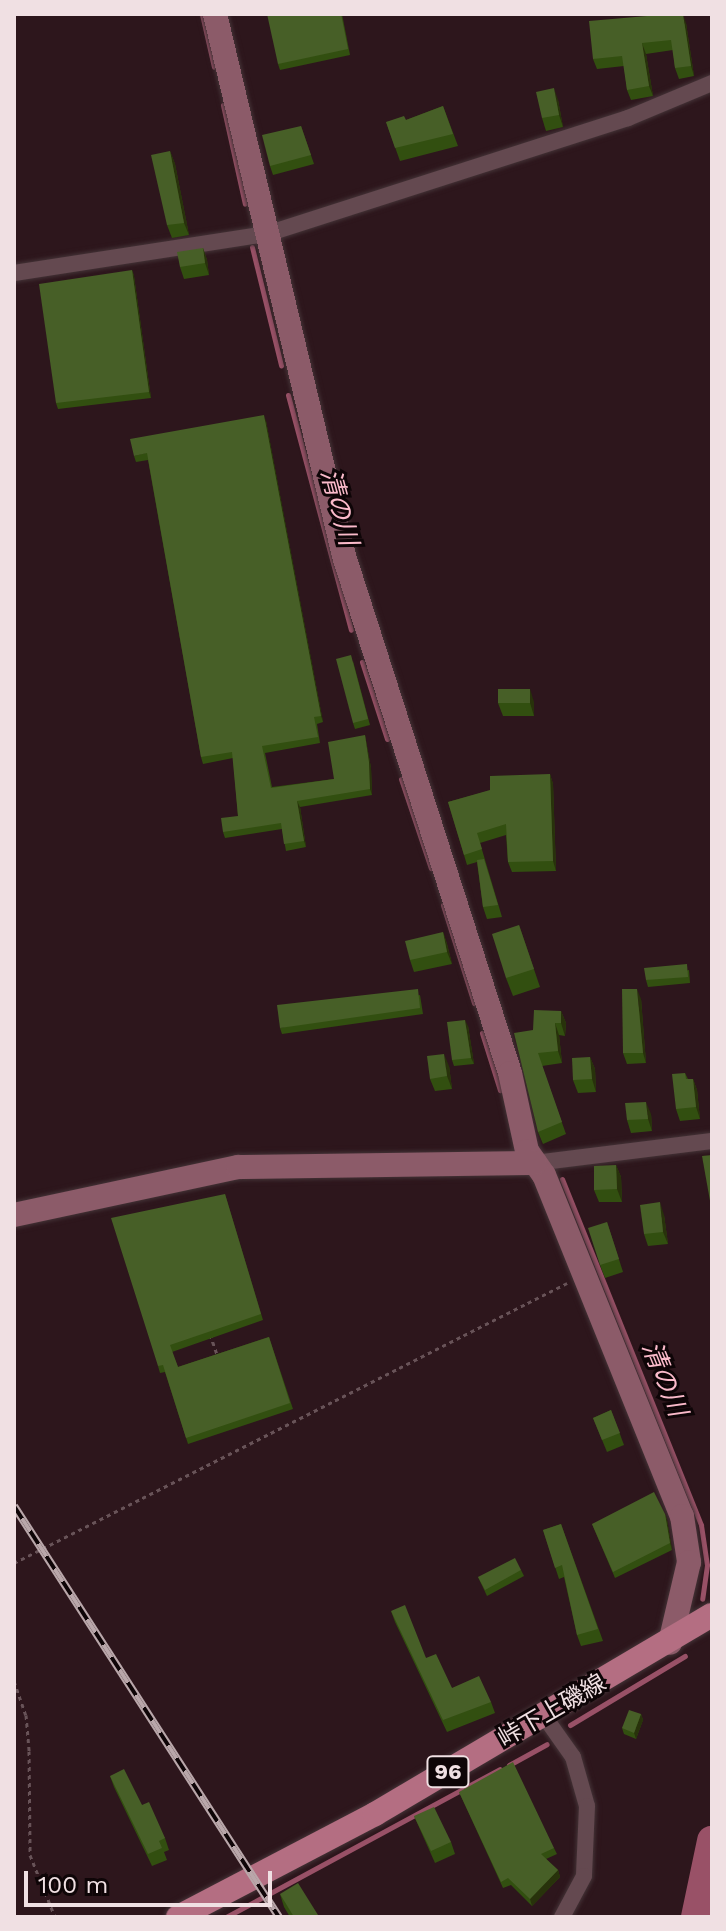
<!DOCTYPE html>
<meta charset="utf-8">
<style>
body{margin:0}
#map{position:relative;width:726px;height:1931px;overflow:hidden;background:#2d161c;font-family:"Work Sans","Noto Sans JP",sans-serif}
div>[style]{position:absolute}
.stream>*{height:5px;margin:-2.5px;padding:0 2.5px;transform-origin:2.5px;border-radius:2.5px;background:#995167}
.river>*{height:30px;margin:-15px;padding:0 15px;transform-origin:15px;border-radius:15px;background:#995167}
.path>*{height:3px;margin-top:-1.5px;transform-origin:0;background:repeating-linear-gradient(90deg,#685358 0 4px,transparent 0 8px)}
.roads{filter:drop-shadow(0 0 2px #443337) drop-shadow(0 0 2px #443337)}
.street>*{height:16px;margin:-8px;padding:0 8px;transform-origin:8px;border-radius:8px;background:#644950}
.secondary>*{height:24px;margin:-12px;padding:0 12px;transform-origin:12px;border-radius:12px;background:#8c5b69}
.primary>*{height:24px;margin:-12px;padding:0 12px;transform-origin:12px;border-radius:12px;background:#b46e82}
.rail>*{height:8px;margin-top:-4px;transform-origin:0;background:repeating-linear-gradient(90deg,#0e0507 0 15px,#b9a7aa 0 30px);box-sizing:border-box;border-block:2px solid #b9a7aa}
.wall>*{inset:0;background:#324f10}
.shaded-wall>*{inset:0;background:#28320b}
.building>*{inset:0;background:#475f27}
span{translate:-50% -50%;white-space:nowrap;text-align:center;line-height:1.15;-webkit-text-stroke:6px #0e0507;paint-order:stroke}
.shield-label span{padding:2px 6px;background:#0e0507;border:2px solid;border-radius:6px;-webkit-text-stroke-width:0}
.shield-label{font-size:22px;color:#f0e0e3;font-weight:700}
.street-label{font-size:24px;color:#f0e0e3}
.water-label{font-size:26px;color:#fabaca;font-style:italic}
.frame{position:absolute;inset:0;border:16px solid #f0e0e3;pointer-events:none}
.scale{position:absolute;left:24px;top:1871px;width:248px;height:36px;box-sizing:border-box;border:4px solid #f0e0e3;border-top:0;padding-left:10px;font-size:24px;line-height:28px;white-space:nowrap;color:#f0e0e3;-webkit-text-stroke:6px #0e0507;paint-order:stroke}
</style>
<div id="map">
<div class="stream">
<div style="left:202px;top:14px;width:54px;rotate:77.2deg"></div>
<div style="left:223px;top:105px;width:101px;rotate:77.5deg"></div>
<div style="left:252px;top:247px;width:122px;rotate:76.2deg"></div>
<div style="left:288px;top:395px;width:243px;rotate:75deg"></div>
<div style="left:362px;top:662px;width:81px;rotate:72deg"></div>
<div style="left:401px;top:779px;width:94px;rotate:71.4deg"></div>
<div style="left:443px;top:905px;width:103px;rotate:72.4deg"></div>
<div style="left:482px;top:1033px;width:60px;rotate:72.5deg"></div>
<div style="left:562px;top:1179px;width:373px;rotate:68.1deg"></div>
<div style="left:701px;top:1525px;width:40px;rotate:81.5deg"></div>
<div style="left:707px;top:1565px;width:34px;rotate:98deg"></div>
<div style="left:570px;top:1725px;width:134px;rotate:-31deg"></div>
<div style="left:509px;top:1765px;width:43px;rotate:-28.9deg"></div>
<div style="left:226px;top:1917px;width:311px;rotate:-28.4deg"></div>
</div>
<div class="river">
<div style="left:696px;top:1917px;width:78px;rotate:-78.1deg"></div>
</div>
<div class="path">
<div style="left:210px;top:1334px;width:24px;rotate:71deg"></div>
<div style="left:14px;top:1563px;width:620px;rotate:-26.85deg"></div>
<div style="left:14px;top:1681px;width:36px;rotate:71deg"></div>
<div style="left:26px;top:1715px;width:36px;rotate:85deg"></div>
<div style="left:29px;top:1751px;width:104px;rotate:89.4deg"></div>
<div style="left:30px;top:1855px;width:67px;rotate:68deg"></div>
</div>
<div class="roads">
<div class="street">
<div style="left:14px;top:273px;width:256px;rotate:-8.8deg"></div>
<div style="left:267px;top:234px;width:379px;rotate:-17.8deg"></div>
<div style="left:628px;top:118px;width:91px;rotate:-22.6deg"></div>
<div style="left:535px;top:1163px;width:178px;rotate:-7.1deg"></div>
<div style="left:544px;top:1716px;width:50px;rotate:54.7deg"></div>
<div style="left:573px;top:1757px;width:51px;rotate:74.1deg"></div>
<div style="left:587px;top:1806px;width:70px;rotate:92.5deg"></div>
<div style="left:584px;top:1876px;width:47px;rotate:118.2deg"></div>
</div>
<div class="secondary">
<div style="left:215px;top:14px;width:557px;rotate:76.61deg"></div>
<div style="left:344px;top:556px;width:543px;rotate:72.2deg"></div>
<div style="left:510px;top:1073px;width:80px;rotate:77.7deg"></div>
<div style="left:527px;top:1151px;width:29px;rotate:55deg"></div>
<div style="left:544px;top:1175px;width:368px;rotate:68deg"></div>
<div style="left:682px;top:1516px;width:47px;rotate:81.3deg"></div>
<div style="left:689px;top:1562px;width:83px;rotate:103.2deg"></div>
<div style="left:14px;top:1215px;width:229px;rotate:-12.1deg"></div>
<div style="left:238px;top:1167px;width:297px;rotate:-0.8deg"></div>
</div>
<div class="primary">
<div style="left:178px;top:1917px;width:222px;rotate:-27.6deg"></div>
<div style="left:375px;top:1814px;width:391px;rotate:-30.6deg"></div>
</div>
</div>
<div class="rail">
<div style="left:14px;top:1506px;width:489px;rotate:57.2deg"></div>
</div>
<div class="wall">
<div style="clip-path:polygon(342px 14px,350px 55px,280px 70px,278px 64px)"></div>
<div style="clip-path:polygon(686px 23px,694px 76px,679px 79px,675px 68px,673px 50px,646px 54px,653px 96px,631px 100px,627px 90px,624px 66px,597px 69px,593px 59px)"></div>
<div style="clip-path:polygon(558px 100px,563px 127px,546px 131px,542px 118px)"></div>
<div style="clip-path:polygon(443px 106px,458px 146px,400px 161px,386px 122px,406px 120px)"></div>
<div style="clip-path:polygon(301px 126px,314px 164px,273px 175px,270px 166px)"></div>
<div style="clip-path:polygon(170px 151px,175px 164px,189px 235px,172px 238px,167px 225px)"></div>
<div style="clip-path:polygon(203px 248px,207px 260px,209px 275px,184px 279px,180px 267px)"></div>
<div style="clip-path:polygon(132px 270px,134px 276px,151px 398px,58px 409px,56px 403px)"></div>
<div style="clip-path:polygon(266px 421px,323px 722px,317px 724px,320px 743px,265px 753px,272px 787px,334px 779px,365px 735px,371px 768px,372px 795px,300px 807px,306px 847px,286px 851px,282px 829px,225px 838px,223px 832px,238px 816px,233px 758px,203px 764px,201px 757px,148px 460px,136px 462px,134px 456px)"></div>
<div style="clip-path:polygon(353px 661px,370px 725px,355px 729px,353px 723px)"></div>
<div style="clip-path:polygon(534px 702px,534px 716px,503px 716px,498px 703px)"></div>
<div style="clip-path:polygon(550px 774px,553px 784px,556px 871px,512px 872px,508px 862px,506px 835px,480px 843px,502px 917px,487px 919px,483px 907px,477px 862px,467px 865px,448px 802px)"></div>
<div style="clip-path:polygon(519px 925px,540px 987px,513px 996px,506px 978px)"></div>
<div style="clip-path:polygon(443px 932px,447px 944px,452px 964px,414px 972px,410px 960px)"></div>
<div style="clip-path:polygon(689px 970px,690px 983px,648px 987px,646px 980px)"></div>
<div style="clip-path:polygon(420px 995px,423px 1014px,282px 1034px,280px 1028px)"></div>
<div style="clip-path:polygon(641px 999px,646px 1063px,627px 1064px,623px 1053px)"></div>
<div style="clip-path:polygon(561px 1011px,566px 1023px,565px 1036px,559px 1035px,562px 1063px,542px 1066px,566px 1134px,543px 1144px,538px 1132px,533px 1030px)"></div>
<div style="clip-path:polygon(468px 1026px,474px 1064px,454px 1066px,452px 1060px)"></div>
<div style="clip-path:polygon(590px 1057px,595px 1069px,596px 1092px,578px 1093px,573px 1080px)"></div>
<div style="clip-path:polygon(449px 1066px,452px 1089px,435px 1091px,430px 1079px)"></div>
<div style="clip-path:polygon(685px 1073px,688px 1079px,693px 1079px,697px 1090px,700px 1119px,680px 1121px,676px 1109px)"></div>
<div style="clip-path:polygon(651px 1114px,652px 1131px,631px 1133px,627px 1120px)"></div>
<div style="clip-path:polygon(616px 1165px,621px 1177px,622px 1202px,599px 1202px,594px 1190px)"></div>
<div style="clip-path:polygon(225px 1194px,263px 1320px,172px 1352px,178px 1367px,269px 1337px,293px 1409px,188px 1444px,165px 1372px,160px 1373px,158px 1366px)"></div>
<div style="clip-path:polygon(664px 1215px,668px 1244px,648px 1246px,644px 1234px)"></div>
<div style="clip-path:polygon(607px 1222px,623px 1272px,605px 1278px,600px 1265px)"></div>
<div style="clip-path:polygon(611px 1410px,624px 1445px,607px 1452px,593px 1418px)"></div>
<div style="clip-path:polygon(665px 1514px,667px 1520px,672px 1550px,615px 1578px,592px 1524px)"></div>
<div style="clip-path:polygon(561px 1524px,603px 1641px,581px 1646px,577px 1635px,564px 1577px,559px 1579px,543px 1530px)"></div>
<div style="clip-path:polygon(521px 1570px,524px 1576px,487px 1596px,478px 1577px)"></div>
<div style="clip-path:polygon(391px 1611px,426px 1658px,452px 1688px,491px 1702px,495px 1713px,447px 1732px,395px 1622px)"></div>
<div style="clip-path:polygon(641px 1714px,643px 1720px,636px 1739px,624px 1734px,622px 1728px)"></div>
<div style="clip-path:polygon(110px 1776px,142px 1805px,165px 1838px,169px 1850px,164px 1852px,167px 1860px,152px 1866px,114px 1787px)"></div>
<div style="clip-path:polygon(459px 1792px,554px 1848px,557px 1854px,546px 1859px,558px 1870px,560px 1877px,532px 1906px,511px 1885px,503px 1888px)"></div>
<div style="clip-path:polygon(414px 1816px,451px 1842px,455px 1854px,435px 1863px)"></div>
<div style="clip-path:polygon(280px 1894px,318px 1917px,290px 1917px,284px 1907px)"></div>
</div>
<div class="shaded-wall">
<div style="clip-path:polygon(683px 14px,686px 23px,694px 76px,691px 66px)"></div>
<div style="clip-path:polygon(642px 43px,646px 54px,653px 96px,649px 86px)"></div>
<div style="clip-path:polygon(554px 88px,558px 100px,563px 127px,559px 115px)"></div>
<div style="clip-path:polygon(170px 151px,175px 164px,189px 235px,184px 223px)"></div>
<div style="clip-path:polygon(203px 248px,207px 260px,209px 275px,205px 263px)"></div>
<div style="clip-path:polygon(132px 270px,134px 276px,151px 398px,149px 392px)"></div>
<div style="clip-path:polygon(264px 415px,266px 421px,323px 722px,321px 716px)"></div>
<div style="clip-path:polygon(530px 689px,534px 702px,534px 716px,530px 703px)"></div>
<div style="clip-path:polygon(365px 735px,371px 768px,372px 795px,370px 789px)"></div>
<div style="clip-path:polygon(550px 774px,553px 784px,556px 871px,553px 861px)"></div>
<div style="clip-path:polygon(297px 801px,300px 807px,306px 847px,304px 841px)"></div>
<div style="clip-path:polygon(443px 932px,447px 944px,452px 964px,447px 952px)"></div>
<div style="clip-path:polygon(637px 989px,641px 999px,646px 1063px,643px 1053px)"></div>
<div style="clip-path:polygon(561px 1011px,566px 1023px,565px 1036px,561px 1023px)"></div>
<div style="clip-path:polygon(465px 1020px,468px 1026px,474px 1064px,471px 1058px)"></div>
<div style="clip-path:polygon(555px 1023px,559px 1035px,562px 1063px,558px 1051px)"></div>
<div style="clip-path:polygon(444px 1054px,449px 1066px,452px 1089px,447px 1076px)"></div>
<div style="clip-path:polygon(590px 1057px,595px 1069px,596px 1092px,592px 1079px)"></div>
<div style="clip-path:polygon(693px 1079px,697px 1090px,700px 1119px,696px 1107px)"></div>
<div style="clip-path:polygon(646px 1102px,651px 1114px,652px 1131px,648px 1119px)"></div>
<div style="clip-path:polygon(616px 1165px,621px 1177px,622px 1202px,617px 1189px)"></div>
<div style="clip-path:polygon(660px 1202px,664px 1215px,668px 1244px,663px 1232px)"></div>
<div style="clip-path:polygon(665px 1514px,667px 1520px,672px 1550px,670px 1543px)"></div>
<div style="clip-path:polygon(641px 1714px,643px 1720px,636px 1739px,634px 1733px)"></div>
<div style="clip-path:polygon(558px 1870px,560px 1877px,532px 1906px,530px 1899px)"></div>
</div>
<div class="building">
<div style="clip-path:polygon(267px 14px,341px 14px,348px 49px,278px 64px)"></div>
<div style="clip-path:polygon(670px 14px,683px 14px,691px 66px,675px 68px,671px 40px,642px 43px,649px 86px,627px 90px,622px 56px,593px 59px,589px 21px)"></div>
<div style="clip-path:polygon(554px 88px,559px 115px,542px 118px,536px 92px)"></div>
<div style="clip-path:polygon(443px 106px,453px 134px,395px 148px,386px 122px,404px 116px,406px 120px)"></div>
<div style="clip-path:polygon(301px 126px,311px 155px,270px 166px,262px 135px)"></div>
<div style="clip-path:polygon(170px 151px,184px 223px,167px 225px,151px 155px)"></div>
<div style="clip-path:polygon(203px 248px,205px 263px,180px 267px,177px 252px)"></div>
<div style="clip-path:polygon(132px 270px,149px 392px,56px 403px,39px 284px)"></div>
<div style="clip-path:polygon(264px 415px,321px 716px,314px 717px,318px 737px,262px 746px,271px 788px,334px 779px,328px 742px,365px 735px,369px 762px,370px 789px,297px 801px,304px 841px,284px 844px,281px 823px,223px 832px,221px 818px,238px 816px,232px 752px,201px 757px,147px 453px,134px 456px,130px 439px)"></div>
<div style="clip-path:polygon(351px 655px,368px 719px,353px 723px,336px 659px)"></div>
<div style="clip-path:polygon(498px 689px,530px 689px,530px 703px,498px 703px)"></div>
<div style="clip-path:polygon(550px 774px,553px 861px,508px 862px,506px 824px,477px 833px,482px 849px,464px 855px,448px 802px,490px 790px,490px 776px)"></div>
<div style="clip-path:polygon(484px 859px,498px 905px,483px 907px,477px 860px)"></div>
<div style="clip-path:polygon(519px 925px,534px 969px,506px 978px,492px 934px)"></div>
<div style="clip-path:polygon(443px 932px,447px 952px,410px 960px,405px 941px)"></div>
<div style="clip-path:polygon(687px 964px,688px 977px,646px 980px,644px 968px)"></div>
<div style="clip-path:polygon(418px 989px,420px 1008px,280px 1028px,277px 1005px)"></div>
<div style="clip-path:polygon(622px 989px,637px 989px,643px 1053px,623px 1053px)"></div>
<div style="clip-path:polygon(534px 1010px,561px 1011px,561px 1023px,555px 1023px,558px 1051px,538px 1053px,562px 1122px,538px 1132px,514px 1033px,533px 1030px)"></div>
<div style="clip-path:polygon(465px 1020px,471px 1058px,452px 1060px,447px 1022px)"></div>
<div style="clip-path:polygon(444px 1054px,447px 1076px,430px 1079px,427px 1056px)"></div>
<div style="clip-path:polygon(590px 1057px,592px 1079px,573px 1080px,572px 1058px)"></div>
<div style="clip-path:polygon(685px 1073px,686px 1079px,693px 1079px,696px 1107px,676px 1109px,672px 1074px)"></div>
<div style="clip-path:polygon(646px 1102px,648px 1119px,627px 1120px,625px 1103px)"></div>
<div style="clip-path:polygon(712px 1155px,712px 1212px,702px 1156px)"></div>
<div style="clip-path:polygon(616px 1165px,617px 1189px,594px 1190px,594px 1166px)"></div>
<div style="clip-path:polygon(225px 1194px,261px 1314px,170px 1345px,178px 1367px,269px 1337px,290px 1403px,186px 1438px,163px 1365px,158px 1366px,111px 1218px)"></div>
<div style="clip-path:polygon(660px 1202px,663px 1232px,644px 1234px,640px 1205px)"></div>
<div style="clip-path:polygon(607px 1222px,619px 1259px,600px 1265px,588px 1228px)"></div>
<div style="clip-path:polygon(611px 1410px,620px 1433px,602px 1440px,593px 1418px)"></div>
<div style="clip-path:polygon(654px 1492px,665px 1514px,670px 1543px,613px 1572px,592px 1524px)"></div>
<div style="clip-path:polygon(561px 1524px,598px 1629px,577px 1635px,562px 1565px,555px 1568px,543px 1530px)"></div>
<div style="clip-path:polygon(515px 1558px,521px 1570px,485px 1590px,478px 1577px)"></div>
<div style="clip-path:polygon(405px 1605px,426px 1658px,436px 1654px,452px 1688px,479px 1676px,491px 1702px,443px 1720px,391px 1611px)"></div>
<div style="clip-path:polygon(629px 1710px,641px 1714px,634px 1733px,622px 1728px)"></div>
<div style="clip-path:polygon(513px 1762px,554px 1848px,541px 1854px,558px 1870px,530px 1899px,508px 1878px,501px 1882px,459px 1792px)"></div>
<div style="clip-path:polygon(124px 1769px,142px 1805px,149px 1802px,165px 1838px,159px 1841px,162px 1848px,148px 1854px,110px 1776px)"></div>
<div style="clip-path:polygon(434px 1807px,451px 1842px,431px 1851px,414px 1816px)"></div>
<div style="clip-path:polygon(298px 1883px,318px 1915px,314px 1917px,294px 1917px,280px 1894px)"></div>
</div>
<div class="shield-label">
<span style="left:448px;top:1772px">96</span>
</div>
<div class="street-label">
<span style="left:552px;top:1711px;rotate:-30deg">峠下上磯線</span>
</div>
<div class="water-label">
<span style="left:339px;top:507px;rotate:75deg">清の川</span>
<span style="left:664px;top:1379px;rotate:68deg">清の川</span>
</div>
<div class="frame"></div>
<div class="scale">100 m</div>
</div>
